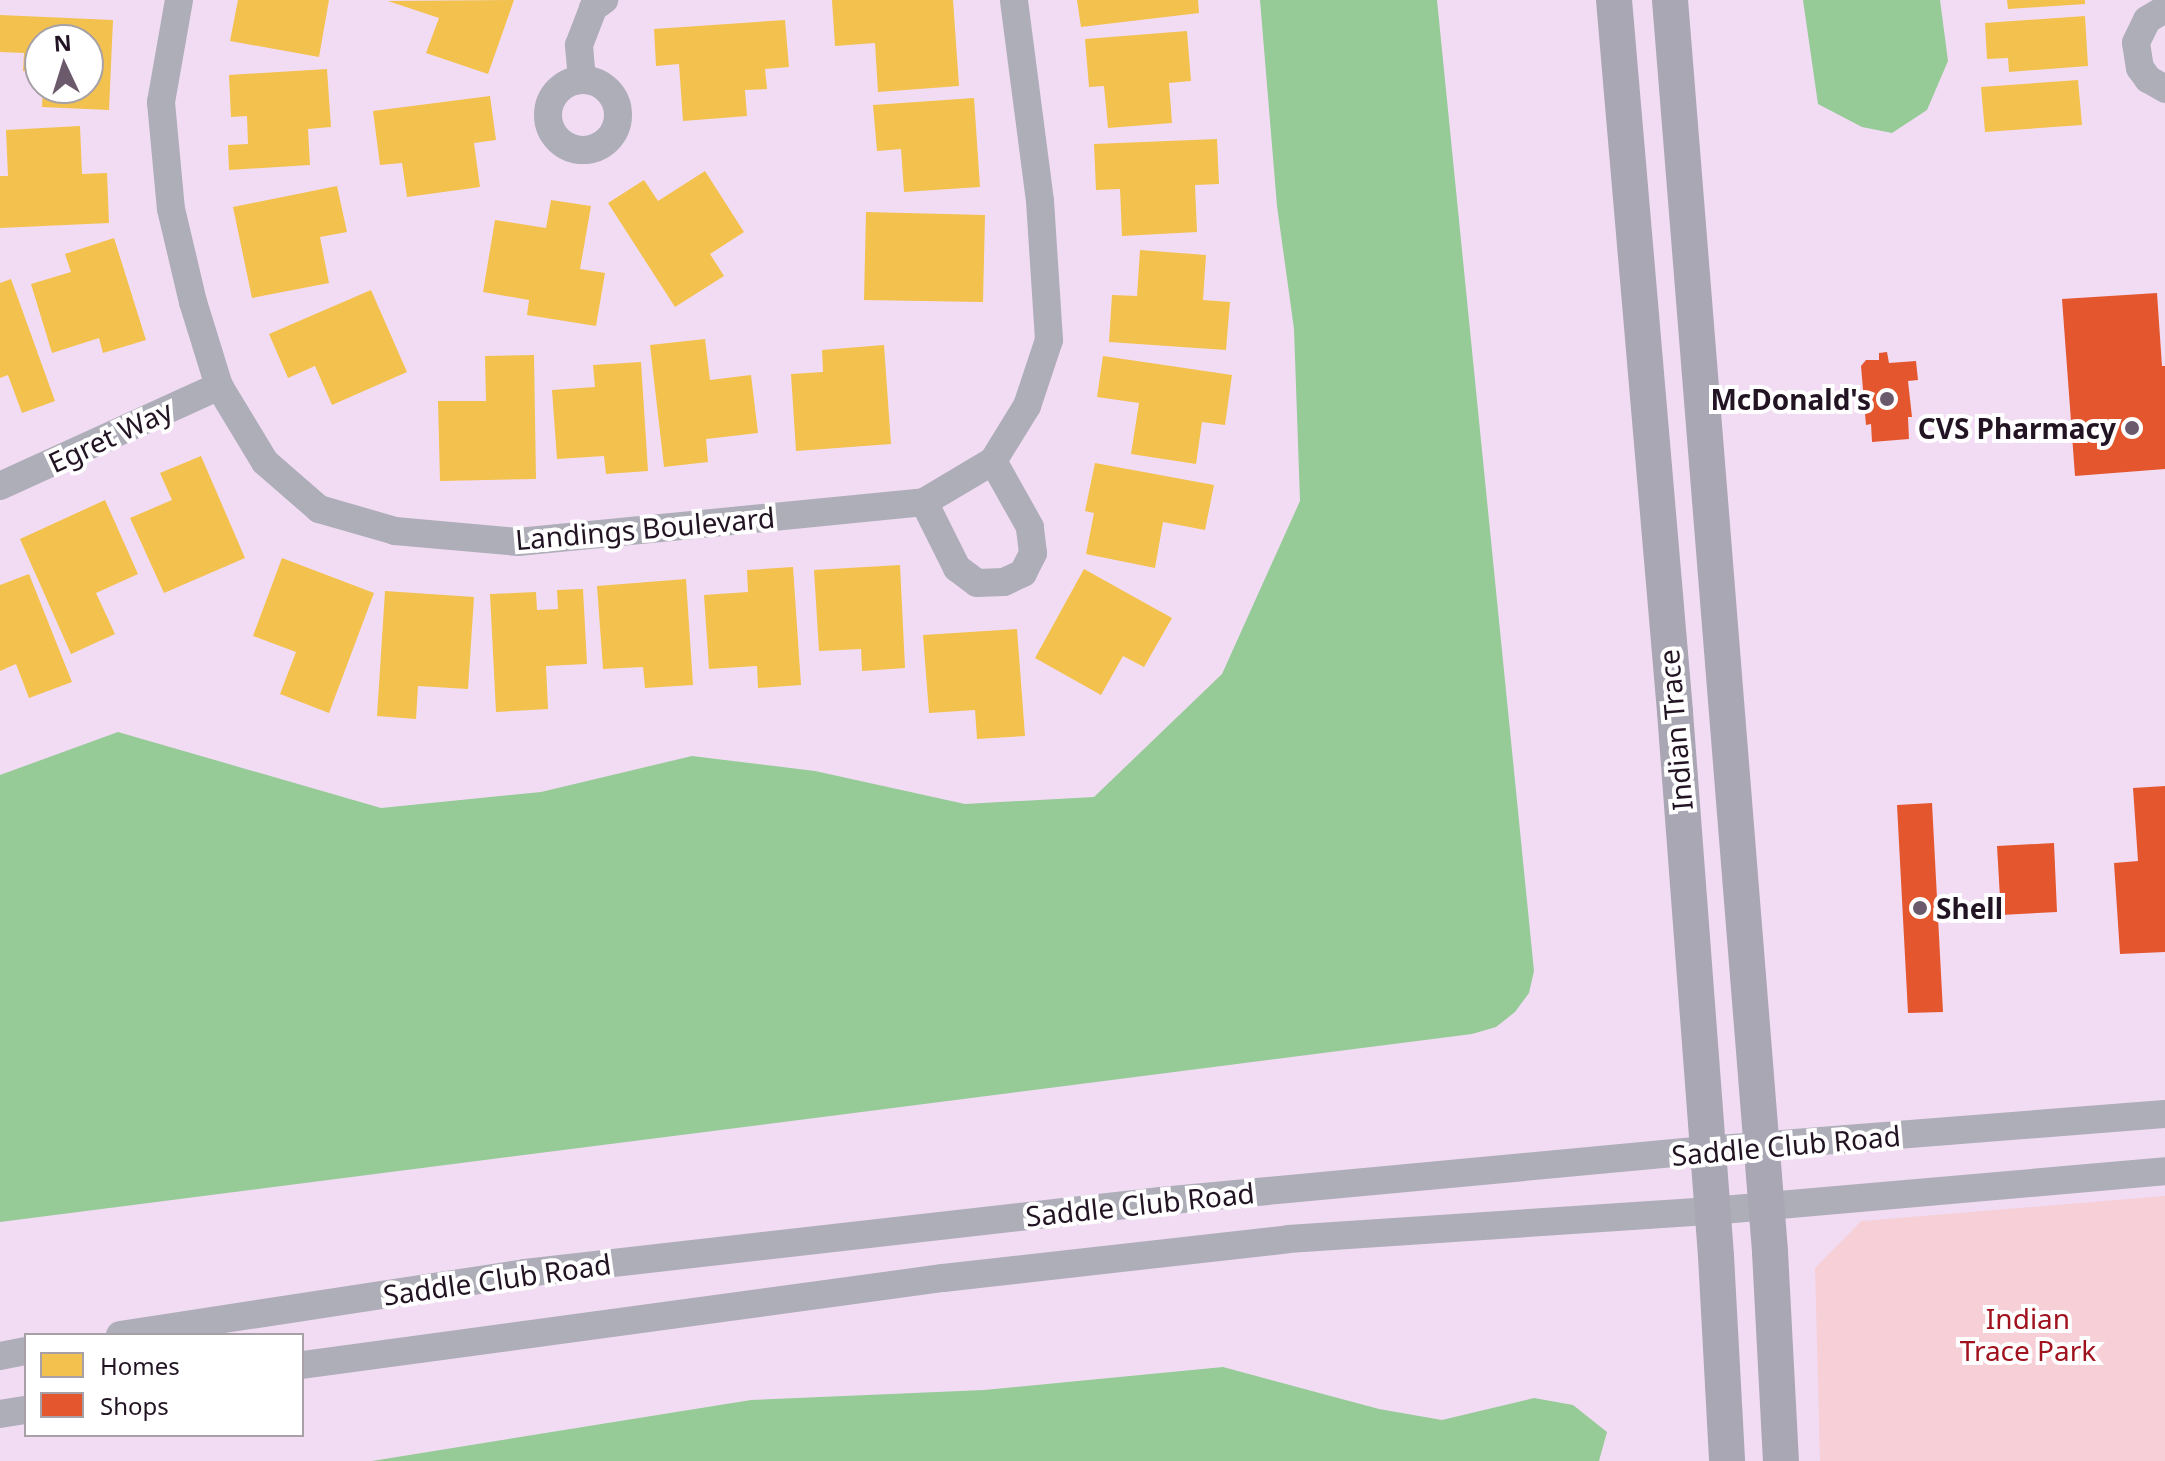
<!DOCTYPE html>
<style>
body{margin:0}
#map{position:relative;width:2165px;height:1461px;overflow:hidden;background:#f2dcf4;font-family:"Noto Sans",sans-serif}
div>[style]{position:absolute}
.green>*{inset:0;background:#f6cfd7}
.water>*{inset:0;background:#96ca97}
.homes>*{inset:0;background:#f2c14e}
.shops>*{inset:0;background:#e4572e}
.minor>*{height:28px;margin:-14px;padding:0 14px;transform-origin:14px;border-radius:14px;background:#aeaeb8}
.minor>.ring{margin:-14px;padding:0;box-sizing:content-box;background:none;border:28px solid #aeaeb8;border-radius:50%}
.major>*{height:36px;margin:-18px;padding:0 18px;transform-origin:18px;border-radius:18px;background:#aaa7b4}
.dots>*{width:22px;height:22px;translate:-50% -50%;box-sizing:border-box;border:4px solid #fff;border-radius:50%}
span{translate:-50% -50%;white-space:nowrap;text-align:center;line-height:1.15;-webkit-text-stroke:8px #fff;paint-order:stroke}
.poi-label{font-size:28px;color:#221423;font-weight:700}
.right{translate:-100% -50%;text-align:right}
.left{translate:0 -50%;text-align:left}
.street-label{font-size:28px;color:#221423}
.park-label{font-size:28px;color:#a1121f}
.legend{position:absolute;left:24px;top:1333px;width:280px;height:104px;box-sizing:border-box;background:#fff;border:2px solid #a7a1a7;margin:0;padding:10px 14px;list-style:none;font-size:24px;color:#221423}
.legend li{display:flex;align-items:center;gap:16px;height:40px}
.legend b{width:40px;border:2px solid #a7a1a7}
.north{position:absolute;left:24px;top:24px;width:80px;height:80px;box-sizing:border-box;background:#fff;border:2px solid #a7a1a7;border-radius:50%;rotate:356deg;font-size:22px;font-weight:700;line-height:32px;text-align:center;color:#221423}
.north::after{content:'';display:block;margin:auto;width:28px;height:36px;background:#6b5a6c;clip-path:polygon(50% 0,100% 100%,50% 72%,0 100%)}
</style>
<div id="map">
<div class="green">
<div style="clip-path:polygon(2165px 1196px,2165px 1461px,1820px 1461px,1815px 1268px,1861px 1221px)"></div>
</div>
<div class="water">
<div style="clip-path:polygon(1260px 0,1437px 0,1534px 971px,1529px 993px,1515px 1012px,1496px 1027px,1472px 1034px,0 1222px,0 775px,118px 732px,381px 808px,541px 792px,692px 756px,815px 771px,965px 804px,1094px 797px,1222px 674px,1300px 501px,1294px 329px,1277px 206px)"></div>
<div style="clip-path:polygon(1803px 0,1940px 0,1948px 61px,1927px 110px,1892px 133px,1862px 127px,1818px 104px)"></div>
<div style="clip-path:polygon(1223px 1367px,1379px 1409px,1442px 1420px,1534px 1398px,1573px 1405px,1607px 1432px,1599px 1461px,372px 1461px,751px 1400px,984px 1390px)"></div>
</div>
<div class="homes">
<div style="clip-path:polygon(238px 0,329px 0,319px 57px,230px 41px)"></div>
<div style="clip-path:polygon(514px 0,488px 74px,426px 53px,439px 18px,388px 1px)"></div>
<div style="clip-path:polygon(832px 0,953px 0,959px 86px,878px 92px,875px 43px,835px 46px)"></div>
<div style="clip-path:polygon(1077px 0,1198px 0,1199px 13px,1081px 27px)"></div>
<div style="clip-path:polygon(2007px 0,2085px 0,2085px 4px,2008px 9px)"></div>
<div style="clip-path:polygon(0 15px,113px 20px,109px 110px,42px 107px,43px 88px,88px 88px,88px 40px,40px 40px,40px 72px,23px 71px,24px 53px,0 52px)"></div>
<div style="clip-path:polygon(2085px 16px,2088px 66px,2009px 72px,2008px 58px,1987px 59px,1985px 23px)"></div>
<div style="clip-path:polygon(785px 20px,789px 67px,765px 69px,767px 89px,745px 90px,747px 116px,683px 121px,679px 64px,656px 66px,654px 29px)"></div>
<div style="clip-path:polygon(1187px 31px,1191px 81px,1169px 83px,1172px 123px,1108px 128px,1104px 86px,1089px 87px,1085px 39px)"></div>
<div style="clip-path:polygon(327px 69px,331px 127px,308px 129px,310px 165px,229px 170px,228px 145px,248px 144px,247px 116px,231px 117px,229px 75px)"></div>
<div style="clip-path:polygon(2078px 80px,2082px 125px,1985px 132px,1981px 87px)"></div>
<div style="clip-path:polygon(490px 96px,496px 140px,474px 143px,480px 187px,407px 197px,402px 163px,380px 165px,373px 111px)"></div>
<div style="clip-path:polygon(974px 98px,980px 187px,904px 192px,901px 149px,877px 151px,873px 105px)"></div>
<div style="clip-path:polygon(80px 126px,82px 174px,107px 173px,109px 223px,0 228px,0 176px,8px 176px,6px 130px)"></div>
<div style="clip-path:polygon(1217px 139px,1219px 184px,1195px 185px,1197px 232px,1122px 236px,1120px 189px,1096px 190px,1094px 144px)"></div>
<div style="clip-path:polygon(705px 171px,744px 232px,710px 254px,724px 276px,675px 307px,608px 203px,644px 180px,658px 201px)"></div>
<div style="clip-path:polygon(337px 186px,347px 232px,320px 237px,329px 283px,252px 298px,233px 207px)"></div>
<div style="clip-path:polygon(551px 200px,591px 206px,580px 269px,605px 273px,596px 326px,527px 315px,529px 300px,483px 292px,495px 220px,546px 228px)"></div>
<div style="clip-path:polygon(866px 212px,985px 215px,983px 302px,864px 300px)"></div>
<div style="clip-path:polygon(114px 238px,146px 340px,103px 353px,99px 338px,52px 353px,31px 284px,71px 272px,65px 254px)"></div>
<div style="clip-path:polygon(1140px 250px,1206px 255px,1203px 300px,1230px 302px,1226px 350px,1109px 342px,1112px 295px,1137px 296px)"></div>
<div style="clip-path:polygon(11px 279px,55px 401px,22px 413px,8px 375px,0 378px,0 283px)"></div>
<div style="clip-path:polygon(371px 290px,407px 372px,332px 405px,315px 366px,288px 378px,269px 334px)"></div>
<div style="clip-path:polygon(705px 339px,710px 380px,751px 375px,758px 433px,706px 439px,708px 462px,664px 467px,650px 345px)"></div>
<div style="clip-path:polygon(884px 345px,891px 444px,796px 451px,791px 374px,823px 372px,822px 350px)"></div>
<div style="clip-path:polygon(534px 355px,536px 479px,440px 481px,438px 401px,486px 401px,485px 356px)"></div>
<div style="clip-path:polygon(1103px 356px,1232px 375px,1225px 425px,1202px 422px,1196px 464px,1131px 454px,1139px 403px,1097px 397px)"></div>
<div style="clip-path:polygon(641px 362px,648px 471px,606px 474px,604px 456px,557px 459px,552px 390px,595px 387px,593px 365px)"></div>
<div style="clip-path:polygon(201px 456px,245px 558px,164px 593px,130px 518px,172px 500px,160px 473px)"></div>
<div style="clip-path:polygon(1095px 463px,1214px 485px,1205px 530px,1163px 522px,1155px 568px,1086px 554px,1094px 513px,1085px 511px)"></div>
<div style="clip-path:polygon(105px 500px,138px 574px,96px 593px,115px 634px,71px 654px,20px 539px)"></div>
<div style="clip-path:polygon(282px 558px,374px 593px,329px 713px,280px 694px,296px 652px,253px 636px)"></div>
<div style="clip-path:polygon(900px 565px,905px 668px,862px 671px,861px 649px,819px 651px,814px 570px)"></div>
<div style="clip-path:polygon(793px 567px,801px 685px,758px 688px,757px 666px,709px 669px,704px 595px,748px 592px,747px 570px)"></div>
<div style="clip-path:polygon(1084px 569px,1172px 618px,1144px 667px,1123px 656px,1101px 695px,1035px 658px)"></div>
<div style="clip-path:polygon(29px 574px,72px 682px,29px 698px,16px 664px,0 671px,0 585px)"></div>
<div style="clip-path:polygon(686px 579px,693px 685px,645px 688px,643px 667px,603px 669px,597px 586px)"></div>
<div style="clip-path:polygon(583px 589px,587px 664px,546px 666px,548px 709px,496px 712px,490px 594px,536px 592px,537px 610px,558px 609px,557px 590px)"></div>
<div style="clip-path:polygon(385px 591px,474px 597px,468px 689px,418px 686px,416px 719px,377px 716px)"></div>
<div style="clip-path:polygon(1017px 629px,1025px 736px,977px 739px,975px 710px,929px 713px,923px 635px)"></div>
</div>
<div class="shops">
<div style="clip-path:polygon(2157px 293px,2162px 366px,2165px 366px,2165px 469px,2075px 476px,2062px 299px)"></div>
<div style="clip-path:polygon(1887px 352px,1889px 363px,1916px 361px,1918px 380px,1908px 381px,1912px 417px,1908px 417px,1909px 439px,1872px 442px,1871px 424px,1866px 425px,1861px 366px,1866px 360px,1879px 360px,1879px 353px)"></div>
<div style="clip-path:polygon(2165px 786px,2165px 952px,2120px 954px,2114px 863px,2138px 861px,2133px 788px)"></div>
<div style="clip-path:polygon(1932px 803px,1943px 1012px,1908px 1013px,1897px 805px)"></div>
<div style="clip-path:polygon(2054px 843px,2057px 912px,2001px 915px,1997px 846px)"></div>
</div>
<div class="minor">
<div style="left:179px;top:0;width:104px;rotate:100deg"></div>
<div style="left:161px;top:102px;width:107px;rotate:84.7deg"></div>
<div style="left:171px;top:209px;width:96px;rotate:76.7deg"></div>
<div style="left:193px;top:302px;width:88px;rotate:72.8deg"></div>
<div style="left:219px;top:386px;width:89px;rotate:58.8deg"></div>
<div style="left:265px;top:462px;width:72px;rotate:41deg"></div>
<div style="left:319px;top:509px;width:79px;rotate:16.1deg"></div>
<div style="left:395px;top:531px;width:123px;rotate:5.1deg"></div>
<div style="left:518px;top:542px;width:408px;rotate:-5.6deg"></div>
<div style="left:924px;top:502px;width:80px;rotate:-30.7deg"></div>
<div style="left:993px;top:461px;width:65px;rotate:-58.3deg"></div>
<div style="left:1027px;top:406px;width:70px;rotate:-71.6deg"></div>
<div style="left:1049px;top:340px;width:139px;rotate:-93.7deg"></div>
<div style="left:1040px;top:201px;width:203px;rotate:-97.4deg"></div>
<div style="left:2165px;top:9px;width:21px;rotate:149deg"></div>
<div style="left:2147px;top:20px;width:25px;rotate:116deg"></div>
<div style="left:2136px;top:43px;width:25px;rotate:81deg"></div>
<div style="left:2140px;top:68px;width:14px;rotate:54deg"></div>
<div style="left:2148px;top:79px;width:20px;rotate:30deg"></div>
<div style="left:582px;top:80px;width:35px;rotate:-95deg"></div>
<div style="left:579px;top:45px;width:40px;rotate:-69deg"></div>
<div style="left:593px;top:8px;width:14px;rotate:-36deg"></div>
<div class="ring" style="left:548px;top:80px;width:42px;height:42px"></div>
<div style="left:0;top:486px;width:241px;rotate:-24.5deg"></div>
<div style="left:924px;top:502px;width:74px;rotate:63.4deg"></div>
<div style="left:957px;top:568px;width:25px;rotate:37deg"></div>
<div style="left:977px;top:583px;width:27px;rotate:-2deg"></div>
<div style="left:1004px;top:582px;width:21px;rotate:-25deg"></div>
<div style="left:1023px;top:573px;width:22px;rotate:-63deg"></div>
<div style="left:1033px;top:553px;width:26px;rotate:-97deg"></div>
<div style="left:1030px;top:527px;width:76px;rotate:-119.3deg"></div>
<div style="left:120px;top:1335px;width:410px;rotate:-8.7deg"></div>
<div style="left:525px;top:1273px;width:640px;rotate:-6.46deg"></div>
<div style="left:1161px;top:1201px;width:547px;rotate:-5.35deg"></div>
<div style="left:1706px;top:1150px;width:460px;rotate:-4.5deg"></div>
<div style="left:0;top:1356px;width:26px;rotate:-11deg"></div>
<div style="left:302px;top:1365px;width:647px;rotate:-7.73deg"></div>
<div style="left:943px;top:1278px;width:347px;rotate:-6.4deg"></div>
<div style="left:1288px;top:1239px;width:424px;rotate:-3.8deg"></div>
<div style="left:1711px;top:1211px;width:456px;rotate:-5deg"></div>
<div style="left:0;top:1414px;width:26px;rotate:-9deg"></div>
</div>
<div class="major">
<div style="left:1614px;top:0;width:715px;rotate:85.1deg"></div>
<div style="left:1675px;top:712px;width:546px;rotate:85.69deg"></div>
<div style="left:1716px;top:1256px;width:205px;rotate:86.9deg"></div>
<div style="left:1670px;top:0;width:1256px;rotate:85.43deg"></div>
<div style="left:1770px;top:1252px;width:209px;rotate:87deg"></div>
</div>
<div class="dots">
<div style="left:1887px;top:399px;background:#6b5a6c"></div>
<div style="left:2132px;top:428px;background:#6b5a6c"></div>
<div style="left:1920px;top:908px;background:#6b5a6c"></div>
</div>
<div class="poi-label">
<span class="right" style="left:1871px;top:399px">McDonald's</span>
<span class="right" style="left:2116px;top:428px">CVS Pharmacy</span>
<span class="left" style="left:1936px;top:908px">Shell</span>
</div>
<div class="street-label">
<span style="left:110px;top:436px;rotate:-25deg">Egret Way</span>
<span style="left:645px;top:528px;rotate:-5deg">Landings Boulevard</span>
<span style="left:1675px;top:730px;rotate:-95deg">Indian Trace</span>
<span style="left:1786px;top:1145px;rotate:-5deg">Saddle Club Road</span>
<span style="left:1140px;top:1204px;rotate:-6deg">Saddle Club Road</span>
<span style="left:497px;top:1279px;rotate:-8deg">Saddle Club Road</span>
</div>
<div class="park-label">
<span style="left:2028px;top:1334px">Indian<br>Trace Park</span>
</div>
<ul class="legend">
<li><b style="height:22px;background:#f2c14e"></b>Homes</li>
<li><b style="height:22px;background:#e4572e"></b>Shops</li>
</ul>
<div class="north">N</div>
</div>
